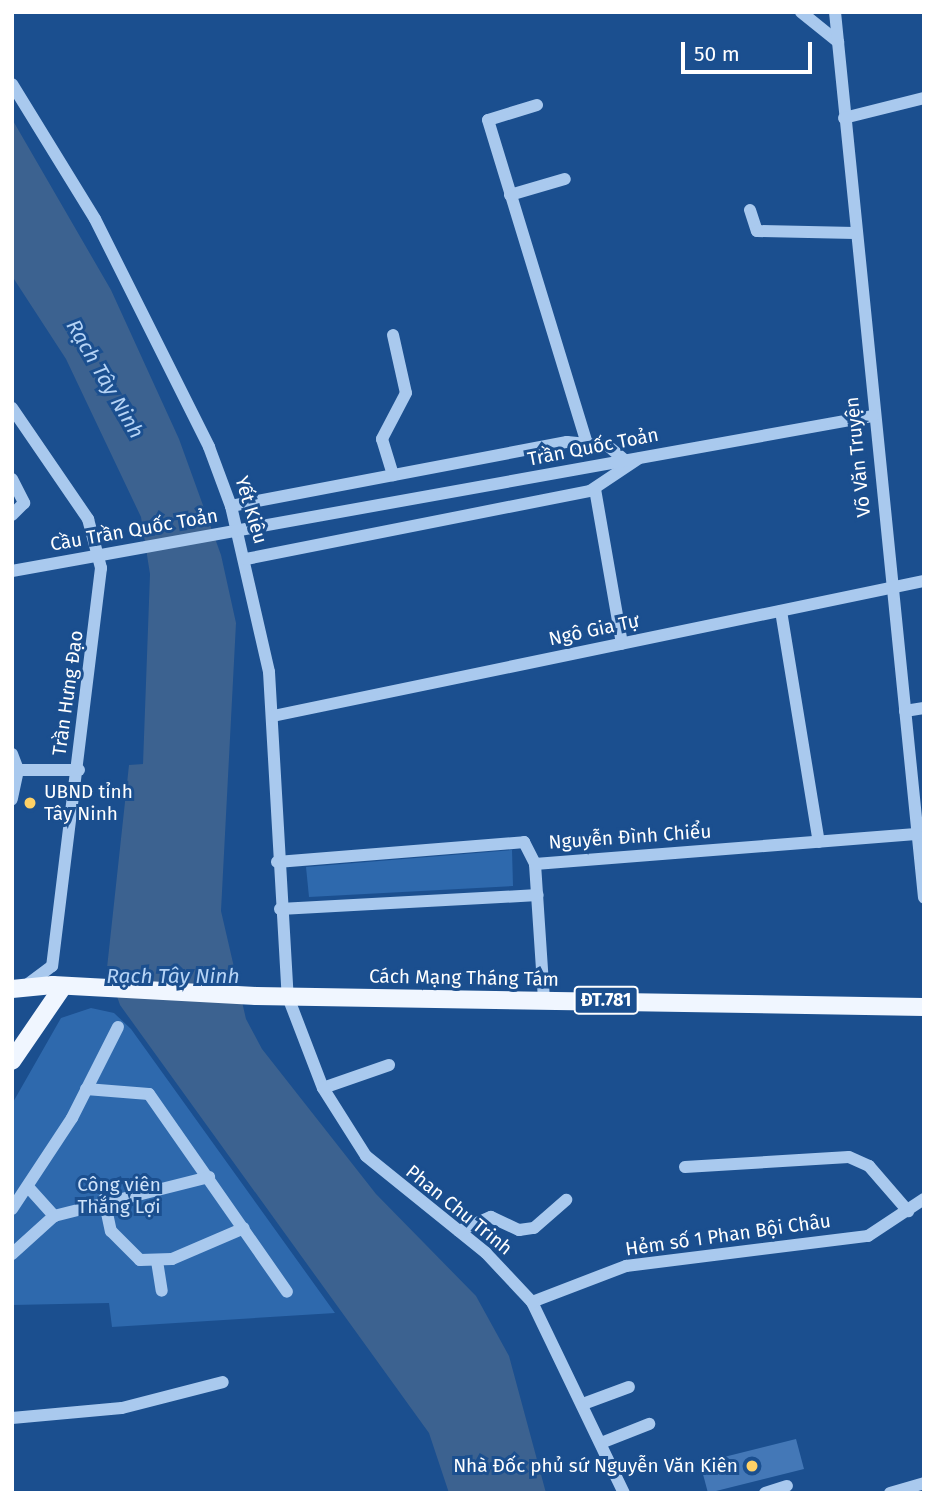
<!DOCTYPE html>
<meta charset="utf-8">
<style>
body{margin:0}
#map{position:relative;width:936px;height:1505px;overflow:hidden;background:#1b4f8f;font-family:"Fira Sans",sans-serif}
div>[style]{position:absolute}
.green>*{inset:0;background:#2e69ad}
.water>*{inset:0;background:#3c6290}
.building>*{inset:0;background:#4478b7}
.minor>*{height:12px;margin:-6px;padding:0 6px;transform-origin:6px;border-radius:6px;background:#a9c9ee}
.major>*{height:18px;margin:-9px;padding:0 9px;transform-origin:9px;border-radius:9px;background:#f0f6ff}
.dots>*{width:19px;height:19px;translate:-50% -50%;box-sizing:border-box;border:4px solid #1b4f8f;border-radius:50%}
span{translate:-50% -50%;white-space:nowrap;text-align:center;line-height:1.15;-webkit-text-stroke:6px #1b4f8f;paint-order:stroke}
.shield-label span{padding:2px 5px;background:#1b4f8f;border:2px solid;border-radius:5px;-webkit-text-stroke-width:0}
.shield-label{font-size:18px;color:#fff;font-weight:700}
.street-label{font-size:19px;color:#fff}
.poi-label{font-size:19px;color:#fff}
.left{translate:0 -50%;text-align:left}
.right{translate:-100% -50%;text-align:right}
.park-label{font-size:19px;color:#cfe3fa}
.water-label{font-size:21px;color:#b5d3f5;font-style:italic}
.frame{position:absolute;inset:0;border:14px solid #fff;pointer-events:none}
.scale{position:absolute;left:681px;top:42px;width:131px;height:32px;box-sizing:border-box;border:4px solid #fff;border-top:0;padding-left:9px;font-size:21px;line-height:24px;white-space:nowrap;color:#fff;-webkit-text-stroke:5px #1b4f8f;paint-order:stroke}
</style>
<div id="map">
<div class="green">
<div style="clip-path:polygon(512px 850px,513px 886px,309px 897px,306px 867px)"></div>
<div style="clip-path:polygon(91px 1008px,114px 1013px,131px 1029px,335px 1313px,112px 1327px,109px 1303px,12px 1305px,12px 1104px,61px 1018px)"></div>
</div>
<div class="water">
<div style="clip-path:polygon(12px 119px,111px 290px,179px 439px,221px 555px,236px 623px,221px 911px,246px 1019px,262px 1049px,376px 1194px,476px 1296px,509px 1356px,546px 1493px,449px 1493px,429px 1433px,120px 1005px,107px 968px,129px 765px,143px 764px,150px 574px,141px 517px,66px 359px,12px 276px)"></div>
</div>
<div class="building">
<div style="clip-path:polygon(796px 1439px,804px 1469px,708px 1493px,700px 1463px)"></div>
</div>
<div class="minor">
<div style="left:801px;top:12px;width:48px;rotate:39deg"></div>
<div style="left:835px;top:12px;width:890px;rotate:84.26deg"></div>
<div style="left:12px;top:84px;width:158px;rotate:58.4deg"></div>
<div style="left:95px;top:219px;width:255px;rotate:63.4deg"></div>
<div style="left:209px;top:447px;width:63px;rotate:69.6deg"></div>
<div style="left:231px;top:506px;width:170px;rotate:77.1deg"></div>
<div style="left:269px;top:672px;width:326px;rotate:86.7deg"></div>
<div style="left:288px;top:997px;width:97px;rotate:69deg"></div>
<div style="left:323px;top:1088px;width:80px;rotate:57.7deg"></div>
<div style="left:366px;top:1156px;width:154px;rotate:38.9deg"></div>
<div style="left:486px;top:1253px;width:67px;rotate:46.8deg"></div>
<div style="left:532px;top:1302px;width:212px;rotate:64.3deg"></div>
<div style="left:537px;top:105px;width:51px;rotate:163deg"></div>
<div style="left:488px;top:120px;width:336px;rotate:73deg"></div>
<div style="left:844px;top:118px;width:82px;rotate:-14deg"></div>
<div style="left:510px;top:195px;width:57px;rotate:-16.2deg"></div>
<div style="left:750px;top:210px;width:22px;rotate:72deg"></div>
<div style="left:757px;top:231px;width:98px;rotate:1.2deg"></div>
<div style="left:393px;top:335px;width:59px;rotate:77.4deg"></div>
<div style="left:406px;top:393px;width:52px;rotate:117.6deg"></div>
<div style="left:382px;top:439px;width:38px;rotate:73deg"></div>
<div style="left:12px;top:408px;width:135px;rotate:55.6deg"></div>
<div style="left:88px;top:519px;width:51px;rotate:75.1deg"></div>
<div style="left:101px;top:568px;width:401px;rotate:97deg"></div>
<div style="left:52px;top:966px;width:31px;rotate:143deg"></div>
<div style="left:12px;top:479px;width:27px;rotate:63deg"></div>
<div style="left:24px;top:503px;width:17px;rotate:135deg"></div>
<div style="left:595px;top:489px;width:157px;rotate:80.1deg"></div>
<div style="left:231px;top:506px;width:342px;rotate:-10.8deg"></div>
<div style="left:567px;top:442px;width:41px;rotate:5.6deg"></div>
<div style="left:608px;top:446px;width:23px;rotate:40deg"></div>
<div style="left:246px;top:559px;width:351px;rotate:-11.2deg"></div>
<div style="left:590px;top:491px;width:58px;rotate:-33.7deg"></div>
<div style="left:12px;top:571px;width:875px;rotate:-10.21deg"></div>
<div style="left:781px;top:611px;width:234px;rotate:80.7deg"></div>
<div style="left:905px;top:711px;width:19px;rotate:-9deg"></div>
<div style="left:273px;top:716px;width:665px;rotate:-11.72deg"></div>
<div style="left:12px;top:754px;width:17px;rotate:69deg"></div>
<div style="left:18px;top:770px;width:30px;rotate:102deg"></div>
<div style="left:18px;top:770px;width:61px"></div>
<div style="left:277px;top:862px;width:248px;rotate:-4.6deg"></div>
<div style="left:524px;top:842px;width:25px;rotate:63deg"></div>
<div style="left:535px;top:864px;width:135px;rotate:86.2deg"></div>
<div style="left:535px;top:864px;width:382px;rotate:-4.5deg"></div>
<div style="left:280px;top:909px;width:258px;rotate:-3.1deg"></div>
<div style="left:323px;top:1088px;width:70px;rotate:-19.2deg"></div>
<div style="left:86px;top:1089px;width:63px;rotate:4.5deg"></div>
<div style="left:149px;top:1094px;width:241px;rotate:55.1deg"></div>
<div style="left:685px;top:1167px;width:164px;rotate:-3.5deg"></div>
<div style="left:849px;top:1157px;width:22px;rotate:24deg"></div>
<div style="left:869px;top:1166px;width:60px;rotate:49.1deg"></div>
<div style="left:29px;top:1188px;width:38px;rotate:48deg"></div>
<div style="left:104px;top:1199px;width:33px;rotate:78deg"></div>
<div style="left:111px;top:1231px;width:41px;rotate:45deg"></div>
<div style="left:140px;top:1260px;width:32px;rotate:-2deg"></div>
<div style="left:172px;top:1259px;width:78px;rotate:-23.3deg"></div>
<div style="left:12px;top:1209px;width:109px;rotate:-56.6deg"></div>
<div style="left:72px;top:1118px;width:102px;rotate:-63.2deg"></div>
<div style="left:459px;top:1231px;width:35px;rotate:-24deg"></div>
<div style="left:491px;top:1217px;width:31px;rotate:25deg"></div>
<div style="left:519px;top:1230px;width:15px;rotate:-8deg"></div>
<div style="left:534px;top:1228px;width:43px;rotate:-41.2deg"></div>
<div style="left:12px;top:1254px;width:57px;rotate:-42.1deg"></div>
<div style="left:54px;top:1216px;width:160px;rotate:-14.1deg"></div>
<div style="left:157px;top:1261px;width:30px;rotate:81deg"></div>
<div style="left:532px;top:1302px;width:101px;rotate:-21deg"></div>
<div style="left:626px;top:1266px;width:244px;rotate:-7.1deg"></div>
<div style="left:868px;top:1236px;width:67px;rotate:-33.5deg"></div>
<div style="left:583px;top:1404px;width:49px;rotate:-20.3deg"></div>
<div style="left:12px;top:1418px;width:110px;rotate:-5.2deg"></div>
<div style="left:122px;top:1408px;width:104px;rotate:-14.4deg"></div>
<div style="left:601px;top:1443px;width:52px;rotate:-21.6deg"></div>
<div style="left:765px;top:1493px;width:23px;rotate:-18deg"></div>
<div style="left:890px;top:1493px;width:35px;rotate:-16deg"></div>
</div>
<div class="major">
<div style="left:12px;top:989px;width:41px;rotate:-5.6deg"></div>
<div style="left:53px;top:985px;width:203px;rotate:3.1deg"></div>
<div style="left:256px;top:996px;width:668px;rotate:0.94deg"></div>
<div style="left:12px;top:1061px;width:88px;rotate:-55.6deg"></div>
</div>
<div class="dots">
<div style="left:30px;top:803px;background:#ffd166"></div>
<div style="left:752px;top:1466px;background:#ffd166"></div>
</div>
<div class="shield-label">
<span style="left:606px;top:1000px">ĐT.781</span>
</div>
<div class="street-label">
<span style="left:593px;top:447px;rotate:-11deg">Trần Quốc Toản</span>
<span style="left:858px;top:457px;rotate:-96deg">Võ Văn Truyện</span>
<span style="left:251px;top:510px;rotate:73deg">Yết Kiêu</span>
<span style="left:134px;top:530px;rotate:-10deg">Cầu Trần Quốc Toản</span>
<span style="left:594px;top:630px;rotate:-12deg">Ngô Gia Tự</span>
<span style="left:68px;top:693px;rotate:-82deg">Trần Hưng Đạo</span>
<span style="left:630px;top:837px;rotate:-4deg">Nguyễn Đình Chiểu</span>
<span style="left:464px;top:978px;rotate:1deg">Cách Mạng Tháng Tám</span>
<span style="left:459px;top:1210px;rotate:39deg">Phan Chu Trinh</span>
<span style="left:728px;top:1235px;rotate:-8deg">Hẻm số 1 Phan Bội Châu</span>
</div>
<div class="poi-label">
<span class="left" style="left:44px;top:803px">UBND tỉnh<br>Tây Ninh</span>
<span class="right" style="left:738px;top:1466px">Nhà Đốc phủ sứ Nguyễn Văn Kiên</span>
</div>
<div class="park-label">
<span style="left:119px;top:1196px">Công viên<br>Thắng Lợi</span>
</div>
<div class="water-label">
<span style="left:105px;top:379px;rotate:60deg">Rạch Tây Ninh</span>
<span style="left:173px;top:976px">Rạch Tây Ninh</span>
</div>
<div class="frame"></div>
<div class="scale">50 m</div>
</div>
